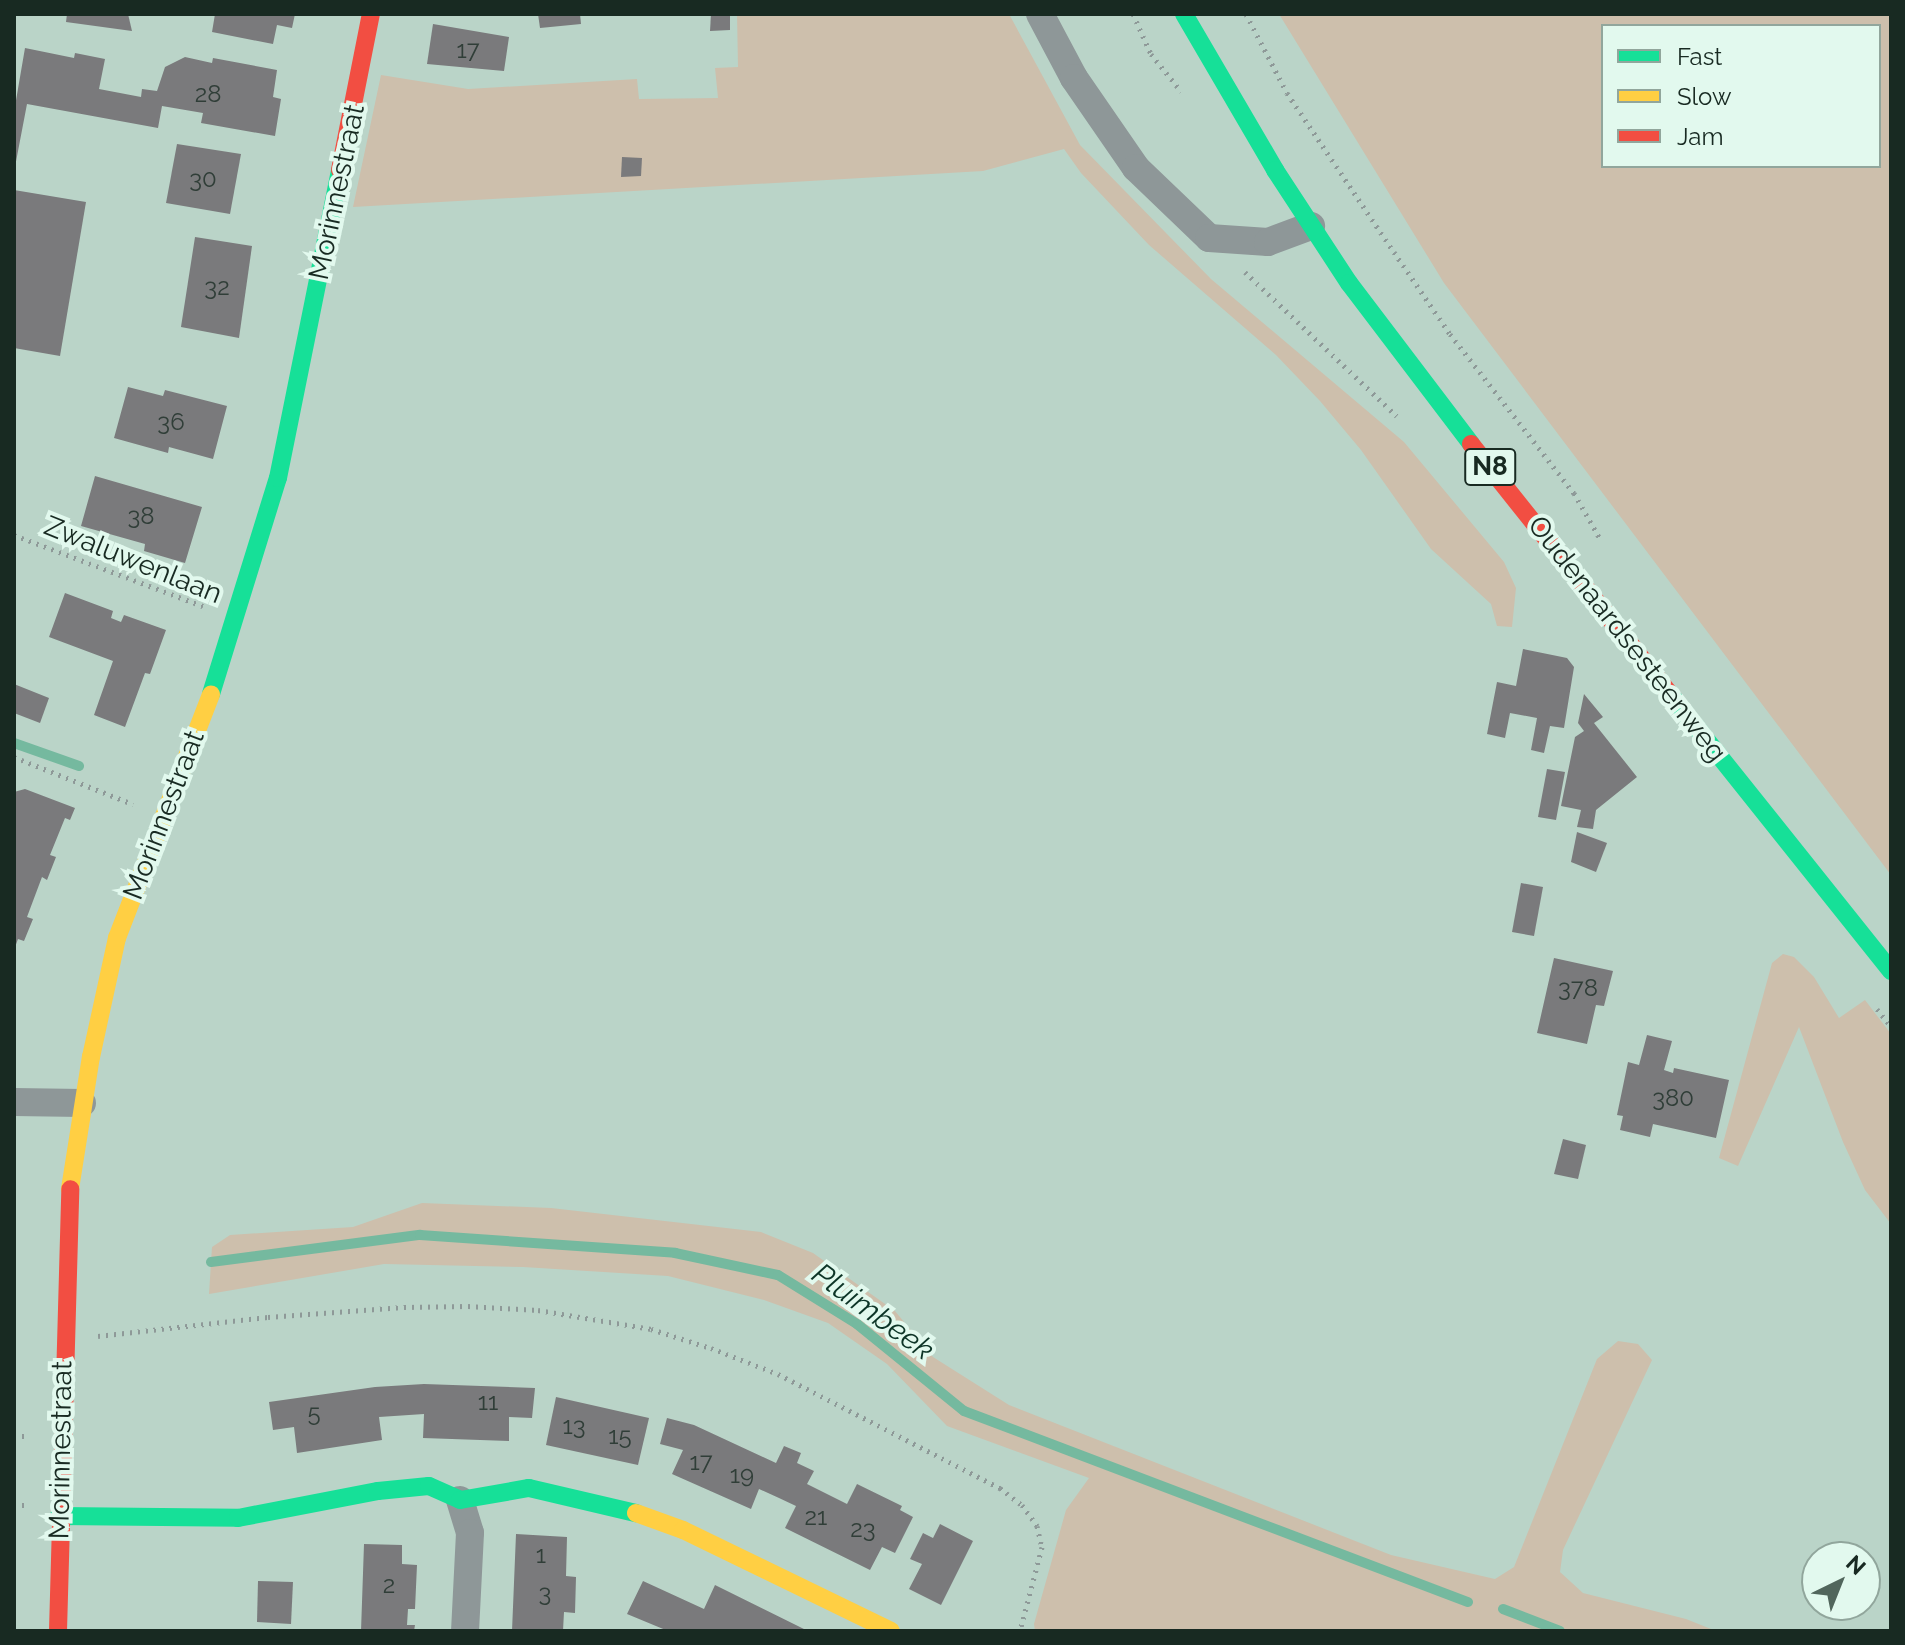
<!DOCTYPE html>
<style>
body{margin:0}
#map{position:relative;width:1905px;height:1645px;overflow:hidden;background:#bad4c8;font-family:Raleway,sans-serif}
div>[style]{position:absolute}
.green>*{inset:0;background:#cdbfac}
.stream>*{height:10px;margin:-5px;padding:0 5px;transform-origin:5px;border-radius:5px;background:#75b99f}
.building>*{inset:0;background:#7a7a7c}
.path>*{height:5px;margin-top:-2.5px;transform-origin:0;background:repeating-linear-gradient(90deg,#8e9998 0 2px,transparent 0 8px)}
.street>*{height:28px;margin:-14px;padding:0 14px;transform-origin:14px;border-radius:14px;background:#8e9798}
.fast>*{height:18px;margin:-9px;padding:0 9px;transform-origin:9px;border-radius:9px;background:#16e098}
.slow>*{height:18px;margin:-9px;padding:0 9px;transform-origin:9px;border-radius:9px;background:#ffcf43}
.jam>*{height:18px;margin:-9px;padding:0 9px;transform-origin:9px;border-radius:9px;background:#f24e42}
span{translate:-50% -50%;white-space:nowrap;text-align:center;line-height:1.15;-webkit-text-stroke:8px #e2f9ee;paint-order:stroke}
.number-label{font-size:24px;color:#303e38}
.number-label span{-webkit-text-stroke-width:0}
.shield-label span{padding:2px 6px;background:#e2f9ee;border:2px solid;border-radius:6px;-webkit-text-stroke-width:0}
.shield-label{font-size:26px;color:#182a22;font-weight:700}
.street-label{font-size:28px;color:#182a22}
.water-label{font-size:30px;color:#0c3426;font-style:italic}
.frame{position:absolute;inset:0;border:16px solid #182a22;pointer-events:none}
.legend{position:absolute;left:1601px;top:24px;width:280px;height:144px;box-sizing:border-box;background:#e2f9ee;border:2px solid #91a69c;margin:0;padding:10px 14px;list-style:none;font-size:24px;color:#182a22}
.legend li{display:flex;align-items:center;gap:16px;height:40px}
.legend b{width:40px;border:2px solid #91a69c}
.north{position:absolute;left:1801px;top:1541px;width:80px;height:80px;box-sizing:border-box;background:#e2f9ee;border:2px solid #91a69c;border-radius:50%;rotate:43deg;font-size:22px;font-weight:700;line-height:32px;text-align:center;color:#182a22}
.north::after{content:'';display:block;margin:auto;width:28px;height:36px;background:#51665c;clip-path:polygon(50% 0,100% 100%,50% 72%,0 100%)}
</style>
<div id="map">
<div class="green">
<div style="clip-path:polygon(737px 14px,1009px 14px,1080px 145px,1211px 279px,1404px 442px,1504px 562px,1516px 588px,1512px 627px,1497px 626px,1491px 604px,1431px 549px,1361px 450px,1320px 401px,1276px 355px,1149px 245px,1081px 173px,1064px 149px,983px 171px,353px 207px,381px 75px,468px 89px,637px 79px,639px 99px,718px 98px,715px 68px,738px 67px)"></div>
<div style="clip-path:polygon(evenodd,1279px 14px,1891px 14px,1891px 875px,1444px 283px,1279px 14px,1603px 26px,1879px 26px,1879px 166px,1603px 166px,1603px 26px)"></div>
<div style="clip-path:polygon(1783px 954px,1794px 957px,1814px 977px,1839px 1018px,1865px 1000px,1891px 1034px,1891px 1224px,1865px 1190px,1843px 1142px,1799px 1027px,1738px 1166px,1719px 1158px,1772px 963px)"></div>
<div style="clip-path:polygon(422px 1203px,551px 1208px,761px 1232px,813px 1253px,895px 1311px,933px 1357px,1009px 1405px,1391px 1555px,1495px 1579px,1514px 1567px,1597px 1359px,1618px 1341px,1638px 1344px,1652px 1360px,1563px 1550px,1560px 1572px,1583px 1593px,1686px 1619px,1716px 1631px,1035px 1631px,1034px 1624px,1066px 1510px,1089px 1478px,947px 1426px,887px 1364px,828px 1323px,764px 1300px,668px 1276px,523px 1267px,384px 1264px,209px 1294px,212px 1247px,230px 1235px,353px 1227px)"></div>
</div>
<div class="stream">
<div style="left:14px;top:743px;width:69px;rotate:19.5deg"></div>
<div style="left:211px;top:1262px;width:211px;rotate:-7.4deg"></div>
<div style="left:420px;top:1235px;width:256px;rotate:4deg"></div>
<div style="left:675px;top:1253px;width:105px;rotate:12.1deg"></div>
<div style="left:778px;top:1275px;width:93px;rotate:31.8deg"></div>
<div style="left:857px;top:1324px;width:138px;rotate:39.1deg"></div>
<div style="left:964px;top:1411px;width:539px;rotate:20.76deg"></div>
<div style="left:1503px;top:1609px;width:61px;rotate:21.1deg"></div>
</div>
<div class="building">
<div style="clip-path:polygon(67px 14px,128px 14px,132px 31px,66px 22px)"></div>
<div style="clip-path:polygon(215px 14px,295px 14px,292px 28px,277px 25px,273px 44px,212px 32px)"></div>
<div style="clip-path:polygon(538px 14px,580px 14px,581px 24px,540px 28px)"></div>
<div style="clip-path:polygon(711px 14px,730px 14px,730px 30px,710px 31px)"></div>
<div style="clip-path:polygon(433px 24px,509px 37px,504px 71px,427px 64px)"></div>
<div style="clip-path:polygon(25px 48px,74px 58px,75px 53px,105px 59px,99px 89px,141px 97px,142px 89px,157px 91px,165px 67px,185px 57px,212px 63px,213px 58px,277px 70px,273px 97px,281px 99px,275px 136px,201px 123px,203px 113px,162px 106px,158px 128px,27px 104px,14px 172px,14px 112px)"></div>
<div style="clip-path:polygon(177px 144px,241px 154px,230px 214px,166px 203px)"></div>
<div style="clip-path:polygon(622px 157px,642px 158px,641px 176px,621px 177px)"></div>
<div style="clip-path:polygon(14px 190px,86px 202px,60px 356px,14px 348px)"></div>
<div style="clip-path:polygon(195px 237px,252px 246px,239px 338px,181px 327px)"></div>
<div style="clip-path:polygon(128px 387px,163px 396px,165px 390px,227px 406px,213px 459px,169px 447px,168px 453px,114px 438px)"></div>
<div style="clip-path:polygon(95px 476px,202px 507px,185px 563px,144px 551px,145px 544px,81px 526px)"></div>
<div style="clip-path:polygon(65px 593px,113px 611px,111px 618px,121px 622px,124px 615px,166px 630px,150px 674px,145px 673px,125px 727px,94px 715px,113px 661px,49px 637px)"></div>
<div style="clip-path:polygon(1523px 649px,1567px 658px,1574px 667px,1564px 728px,1550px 726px,1544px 753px,1531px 750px,1537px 718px,1510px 713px,1505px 738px,1487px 734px,1497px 682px,1516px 686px)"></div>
<div style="clip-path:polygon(14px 684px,49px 698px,40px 723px,14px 713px)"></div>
<div style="clip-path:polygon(1584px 694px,1603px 717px,1594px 723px,1637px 777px,1596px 810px,1593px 829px,1577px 827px,1581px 810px,1561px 806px,1575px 737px,1584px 731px,1578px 723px)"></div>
<div style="clip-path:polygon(1547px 769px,1565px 772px,1556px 820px,1538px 817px)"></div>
<div style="clip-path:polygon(25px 789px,75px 808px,70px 820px,65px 818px,50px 855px,56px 857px,47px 880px,42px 877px,27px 917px,33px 919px,24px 941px,18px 939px,14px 950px,14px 792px)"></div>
<div style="clip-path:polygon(1577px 832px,1607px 843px,1596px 872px,1571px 862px)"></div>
<div style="clip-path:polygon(1521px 883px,1543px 887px,1534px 936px,1512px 932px)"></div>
<div style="clip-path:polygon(1554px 958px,1613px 971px,1604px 1006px,1596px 1005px,1587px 1044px,1537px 1033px)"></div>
<div style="clip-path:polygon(1647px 1035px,1672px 1041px,1664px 1070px,1673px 1073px,1674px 1068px,1729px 1080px,1716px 1138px,1653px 1124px,1650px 1137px,1620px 1130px,1623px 1116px,1617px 1115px,1628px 1062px,1639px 1065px)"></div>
<div style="clip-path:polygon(1563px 1139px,1586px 1145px,1578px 1179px,1554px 1174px)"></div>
<div style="clip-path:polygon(424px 1384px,535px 1388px,532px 1418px,509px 1417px,509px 1441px,423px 1438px,424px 1414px,379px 1417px,382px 1440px,297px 1453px,294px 1427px,273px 1430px,269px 1402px,375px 1387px)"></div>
<div style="clip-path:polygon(556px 1397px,649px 1418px,638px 1465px,546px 1445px)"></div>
<div style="clip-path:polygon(667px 1418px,694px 1425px,776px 1463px,784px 1446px,801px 1453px,797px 1463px,814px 1471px,807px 1484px,847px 1504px,857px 1484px,902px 1506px,900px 1510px,913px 1517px,895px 1553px,882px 1547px,870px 1570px,785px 1528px,796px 1506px,779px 1498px,759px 1489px,751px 1509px,672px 1474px,683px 1450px,660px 1444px)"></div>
<div style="clip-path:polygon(940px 1524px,973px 1541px,941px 1605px,909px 1589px,922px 1564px,910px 1559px,923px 1533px,933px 1538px)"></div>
<div style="clip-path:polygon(516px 1534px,567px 1537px,566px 1576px,576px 1577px,575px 1613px,564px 1612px,563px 1631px,512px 1631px)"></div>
<div style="clip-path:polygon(364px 1544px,402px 1545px,402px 1564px,417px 1565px,415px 1609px,408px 1609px,407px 1625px,415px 1625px,414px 1631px,361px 1631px)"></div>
<div style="clip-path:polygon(258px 1581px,293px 1582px,291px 1624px,257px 1622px)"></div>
<div style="clip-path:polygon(643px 1581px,704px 1609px,715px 1585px,808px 1631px,668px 1631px,627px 1614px)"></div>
</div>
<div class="path">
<div style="left:1133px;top:14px;width:44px;rotate:65.8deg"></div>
<div style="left:1151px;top:54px;width:48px;rotate:51deg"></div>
<div style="left:1246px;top:14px;width:89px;rotate:62.6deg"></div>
<div style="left:1287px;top:93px;width:192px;rotate:56.1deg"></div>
<div style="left:1394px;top:252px;width:99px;rotate:55.7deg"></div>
<div style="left:1450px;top:334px;width:202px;rotate:52.1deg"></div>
<div style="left:1574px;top:493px;width:51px;rotate:60.4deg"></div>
<div style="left:1245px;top:272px;width:209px;rotate:43.5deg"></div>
<div style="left:14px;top:535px;width:202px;rotate:20.6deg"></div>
<div style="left:14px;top:757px;width:128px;rotate:21.6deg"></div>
<div style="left:1877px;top:1009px;width:22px;rotate:51deg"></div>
<div style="left:98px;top:1336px;width:171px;rotate:-6.4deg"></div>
<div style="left:268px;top:1317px;width:136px;rotate:-4.2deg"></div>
<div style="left:404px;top:1307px;width:64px;rotate:-0.9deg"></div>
<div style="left:468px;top:1306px;width:70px;rotate:3.3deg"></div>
<div style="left:538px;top:1310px;width:115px;rotate:9.5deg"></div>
<div style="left:651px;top:1329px;width:63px;rotate:17.6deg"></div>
<div style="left:711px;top:1348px;width:72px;rotate:21.2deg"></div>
<div style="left:778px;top:1374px;width:250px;rotate:27.2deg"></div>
<div style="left:1000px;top:1488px;width:28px;rotate:38deg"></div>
<div style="left:1022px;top:1505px;width:26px;rotate:54deg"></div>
<div style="left:1037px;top:1526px;width:22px;rotate:77deg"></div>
<div style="left:1042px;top:1547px;width:87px;rotate:104.7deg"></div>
<div style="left:14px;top:1436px;width:14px"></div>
<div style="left:14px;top:1505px;width:13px"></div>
</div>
<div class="street">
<div style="left:1040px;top:14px;width:72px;rotate:62deg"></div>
<div style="left:1074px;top:78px;width:109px;rotate:55.4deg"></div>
<div style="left:1136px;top:168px;width:101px;rotate:43.8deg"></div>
<div style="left:1209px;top:238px;width:59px;rotate:3.9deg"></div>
<div style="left:1268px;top:242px;width:46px;rotate:-20.4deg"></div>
<div style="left:14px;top:1102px;width:68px;rotate:0.8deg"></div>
<div style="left:460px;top:1500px;width:34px;rotate:73deg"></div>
<div style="left:470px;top:1533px;width:98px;rotate:92.9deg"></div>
</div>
<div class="fast">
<div style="left:1184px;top:14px;width:181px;rotate:59.7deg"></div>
<div style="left:1275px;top:170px;width:135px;rotate:56.8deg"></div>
<div style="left:1349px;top:283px;width:202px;rotate:52.8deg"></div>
<div style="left:1669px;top:693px;width:356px;rotate:51.4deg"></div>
<div style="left:211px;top:694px;width:226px;rotate:-72.8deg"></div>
<div style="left:278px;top:478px;width:314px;rotate:-78.6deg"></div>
<div style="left:59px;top:1516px;width:179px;rotate:0.6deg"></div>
<div style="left:238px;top:1518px;width:143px;rotate:-10.9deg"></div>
<div style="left:378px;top:1491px;width:51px;rotate:-5.6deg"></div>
<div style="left:429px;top:1486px;width:34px;rotate:24deg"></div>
<div style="left:460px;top:1500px;width:70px;rotate:-9.9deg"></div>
<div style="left:529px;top:1488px;width:110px;rotate:13.2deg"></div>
</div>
<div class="slow">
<div style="left:70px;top:1189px;width:134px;rotate:-81deg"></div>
<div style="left:91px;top:1057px;width:122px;rotate:-77.7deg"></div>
<div style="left:117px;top:938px;width:261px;rotate:-68.9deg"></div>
<div style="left:636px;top:1513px;width:50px;rotate:19.9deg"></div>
<div style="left:683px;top:1530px;width:231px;rotate:25.9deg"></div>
</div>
<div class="jam">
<div style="left:340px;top:170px;width:159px;rotate:-78.8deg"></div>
<div style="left:1471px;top:444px;width:318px;rotate:51.5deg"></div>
<div style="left:58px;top:1631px;width:442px;rotate:-88.4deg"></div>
</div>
<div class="number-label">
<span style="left:468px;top:50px">17</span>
<span style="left:208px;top:94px">28</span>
<span style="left:203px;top:179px">30</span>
<span style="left:217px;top:287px">32</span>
<span style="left:171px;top:422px">36</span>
<span style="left:141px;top:516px">38</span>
<span style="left:1578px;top:988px">378</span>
<span style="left:1673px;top:1098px">380</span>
<span style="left:488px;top:1402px">11</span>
<span style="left:314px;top:1413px">5</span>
<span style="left:574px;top:1426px">13</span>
<span style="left:620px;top:1436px">15</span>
<span style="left:701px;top:1462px">17</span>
<span style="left:742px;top:1475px">19</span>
<span style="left:816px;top:1517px">21</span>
<span style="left:863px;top:1529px">23</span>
<span style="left:541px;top:1555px">1</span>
<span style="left:389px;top:1585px">2</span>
<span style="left:545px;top:1593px">3</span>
</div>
<div class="shield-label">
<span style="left:1490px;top:467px">N8</span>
</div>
<div class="street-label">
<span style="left:337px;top:192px;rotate:-78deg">Morinnestraat</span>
<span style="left:133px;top:560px;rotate:22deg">Zwaluwenlaan</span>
<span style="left:1627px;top:639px;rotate:52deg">Oudenaardsesteenweg</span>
<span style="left:164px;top:815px;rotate:-69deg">Morinnestraat</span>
<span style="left:61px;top:1450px;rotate:-89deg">Morinnestraat</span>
</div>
<div class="water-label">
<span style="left:873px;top:1312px;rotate:36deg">Pluimbeek</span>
</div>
<div class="frame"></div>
<ul class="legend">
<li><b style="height:10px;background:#16e098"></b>Fast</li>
<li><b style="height:10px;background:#ffcf43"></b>Slow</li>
<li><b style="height:10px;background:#f24e42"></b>Jam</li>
</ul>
<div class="north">N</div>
</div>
